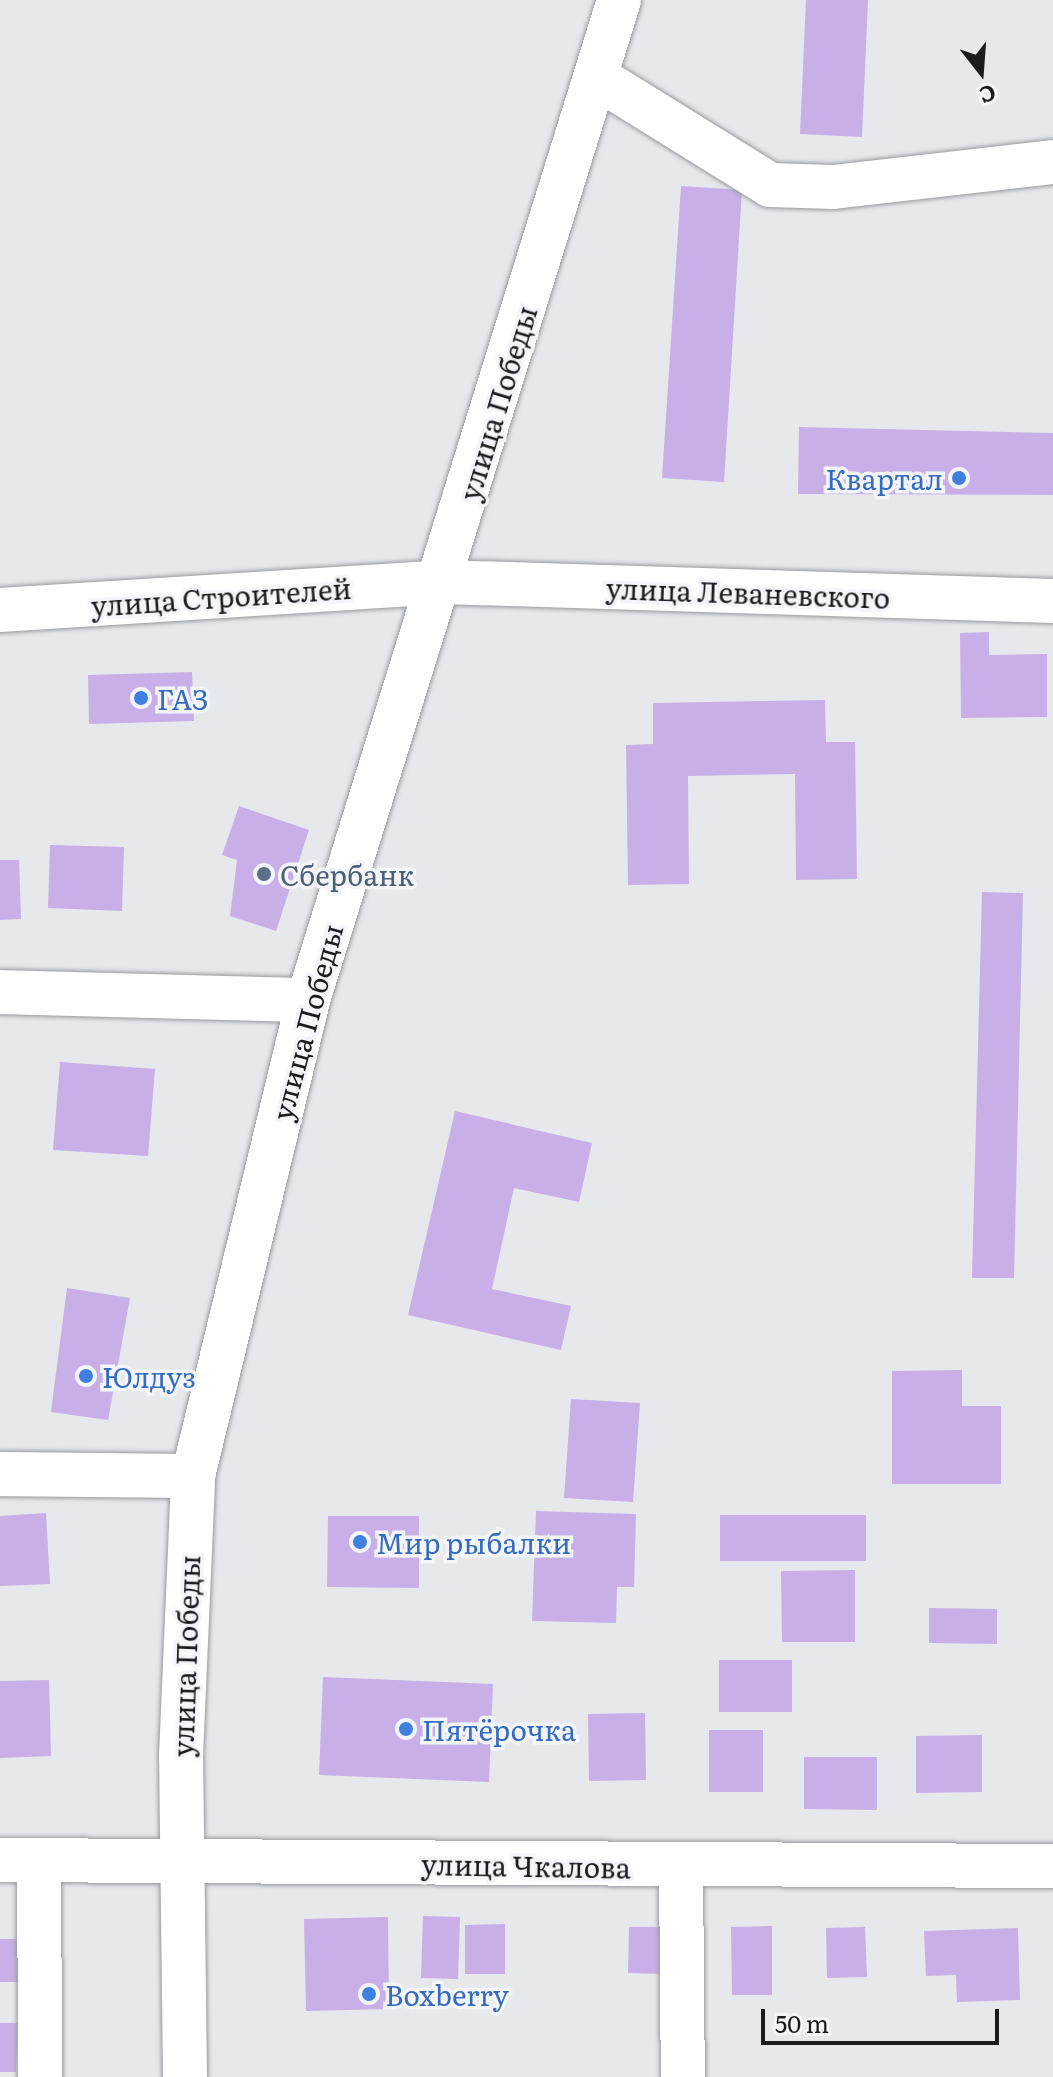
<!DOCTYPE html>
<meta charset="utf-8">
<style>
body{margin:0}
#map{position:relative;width:1053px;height:2077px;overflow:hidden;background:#e6e8ec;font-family:Literata,serif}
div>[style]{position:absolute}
.building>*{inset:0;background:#c8afe7}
.roads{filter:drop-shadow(0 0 2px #989a9d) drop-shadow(0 0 2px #989a9d)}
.minor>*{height:44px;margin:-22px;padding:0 22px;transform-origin:22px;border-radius:22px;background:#fff}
.dots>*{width:22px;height:22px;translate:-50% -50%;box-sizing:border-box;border:4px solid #f3f5fa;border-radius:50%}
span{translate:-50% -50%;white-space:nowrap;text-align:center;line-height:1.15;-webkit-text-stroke:7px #f3f5fa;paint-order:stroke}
.street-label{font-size:28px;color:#1b1c1d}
.shop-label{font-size:28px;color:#366cbe}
.right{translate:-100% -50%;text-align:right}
.left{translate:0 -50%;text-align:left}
.service-label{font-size:28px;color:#4e5e75}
.north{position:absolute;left:941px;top:32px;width:80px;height:80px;-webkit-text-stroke:6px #f3f5fa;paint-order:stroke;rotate:163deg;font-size:22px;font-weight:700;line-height:32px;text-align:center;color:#1b1c1d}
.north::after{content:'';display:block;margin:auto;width:28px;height:36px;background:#1b1c1d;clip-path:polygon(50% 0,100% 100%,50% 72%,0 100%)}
.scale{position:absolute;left:761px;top:2009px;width:238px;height:36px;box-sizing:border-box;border:4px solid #1b1c1d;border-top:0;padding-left:10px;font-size:24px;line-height:28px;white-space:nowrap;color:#1b1c1d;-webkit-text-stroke:6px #f3f5fa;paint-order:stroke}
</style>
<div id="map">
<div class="building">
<div style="clip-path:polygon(806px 0,868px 0,862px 137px,800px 134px)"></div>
<div style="clip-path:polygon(681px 186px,742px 190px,724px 482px,662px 478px)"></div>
<div style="clip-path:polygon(799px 427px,1053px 433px,1053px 495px,798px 494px)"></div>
<div style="clip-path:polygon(989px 632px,989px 655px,1047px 654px,1047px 717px,961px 718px,960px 633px)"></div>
<div style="clip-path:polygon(192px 672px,194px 721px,89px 724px,88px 675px)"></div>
<div style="clip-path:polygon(825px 700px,826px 742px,855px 742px,857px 879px,796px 880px,795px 774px,688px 776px,689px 884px,628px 885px,626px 745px,653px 744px,653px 703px)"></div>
<div style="clip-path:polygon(239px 806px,309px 830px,276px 931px,230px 916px,237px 860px,222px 855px)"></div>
<div style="clip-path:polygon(50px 845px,124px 847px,122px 911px,48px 908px)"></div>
<div style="clip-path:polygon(0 860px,19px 860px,21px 919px,0 920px)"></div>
<div style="clip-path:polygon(982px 892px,1023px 893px,1014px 1278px,972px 1278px)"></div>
<div style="clip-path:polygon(60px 1062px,155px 1069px,148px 1156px,53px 1150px)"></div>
<div style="clip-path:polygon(455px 1111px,592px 1143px,579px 1202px,514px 1188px,492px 1289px,571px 1306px,561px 1350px,408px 1315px)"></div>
<div style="clip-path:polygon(67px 1288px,130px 1298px,108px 1420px,51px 1412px)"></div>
<div style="clip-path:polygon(962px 1370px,962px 1406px,1001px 1406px,1001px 1484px,892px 1484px,892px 1371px)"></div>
<div style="clip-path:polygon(571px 1399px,640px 1403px,633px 1502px,564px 1498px)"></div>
<div style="clip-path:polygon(536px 1511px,636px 1514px,634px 1587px,617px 1587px,616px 1623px,532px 1621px)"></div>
<div style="clip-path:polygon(46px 1513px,50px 1584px,0 1586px,0 1516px)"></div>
<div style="clip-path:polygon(720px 1515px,866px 1515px,866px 1561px,720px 1561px)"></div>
<div style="clip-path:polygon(328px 1516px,419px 1516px,419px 1588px,327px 1587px)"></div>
<div style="clip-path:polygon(855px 1570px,855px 1642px,782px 1642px,781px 1571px)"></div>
<div style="clip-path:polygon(929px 1608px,997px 1609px,997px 1644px,929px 1643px)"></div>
<div style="clip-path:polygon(719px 1660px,792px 1660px,792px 1712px,719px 1712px)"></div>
<div style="clip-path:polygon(323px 1677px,493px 1684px,489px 1782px,319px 1775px)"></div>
<div style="clip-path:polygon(49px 1680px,51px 1756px,0 1758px,0 1681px)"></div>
<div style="clip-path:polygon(645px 1713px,646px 1780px,589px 1781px,588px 1714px)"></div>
<div style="clip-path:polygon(709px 1730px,763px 1730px,763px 1792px,709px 1792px)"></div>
<div style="clip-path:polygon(982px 1735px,982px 1792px,916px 1793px,916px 1736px)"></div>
<div style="clip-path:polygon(804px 1757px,877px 1757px,877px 1810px,804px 1809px)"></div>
<div style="clip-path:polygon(423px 1916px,460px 1917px,458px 1979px,421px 1978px)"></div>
<div style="clip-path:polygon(388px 1917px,389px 2009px,306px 2011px,304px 1919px)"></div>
<div style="clip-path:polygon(505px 1924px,505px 1974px,465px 1974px,465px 1925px)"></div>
<div style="clip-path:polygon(772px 1926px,772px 1995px,732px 1995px,731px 1927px)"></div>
<div style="clip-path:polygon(629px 1927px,665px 1927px,664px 1974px,628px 1973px)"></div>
<div style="clip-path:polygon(865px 1927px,867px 1977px,827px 1978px,826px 1928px)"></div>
<div style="clip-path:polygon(1018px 1928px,1020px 2000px,957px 2002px,956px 1975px,926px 1976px,924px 1931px)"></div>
<div style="clip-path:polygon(0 1939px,22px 1939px,22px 1982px,0 1982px)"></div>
<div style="clip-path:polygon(0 2023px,18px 2023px,16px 2072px,0 2072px)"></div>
</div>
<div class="roads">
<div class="minor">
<div style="left:596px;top:77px;width:205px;rotate:31.8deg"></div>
<div style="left:770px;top:185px;width:63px;rotate:1.8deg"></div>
<div style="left:833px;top:187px;width:221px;rotate:-6.5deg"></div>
<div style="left:0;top:610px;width:444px;rotate:-3.6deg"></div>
<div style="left:443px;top:582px;width:610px;rotate:1.78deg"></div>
<div style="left:0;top:992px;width:308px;rotate:1.5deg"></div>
<div style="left:0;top:1474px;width:193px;rotate:0.6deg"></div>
<div style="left:0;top:1860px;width:1053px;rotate:0.33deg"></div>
<div style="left:39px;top:1860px;width:217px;rotate:89.7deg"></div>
<div style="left:681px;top:1867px;width:210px;rotate:89.5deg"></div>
<div style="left:185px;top:2077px;width:321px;rotate:-90.7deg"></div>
<div style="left:181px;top:1756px;width:280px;rotate:-87.5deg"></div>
<div style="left:193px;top:1476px;width:490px;rotate:-76.4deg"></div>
<div style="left:308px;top:1000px;width:1047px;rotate:-72.72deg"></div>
</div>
</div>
<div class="dots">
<div style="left:959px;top:478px;background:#3f7fe0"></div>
<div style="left:141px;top:698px;background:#3f7fe0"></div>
<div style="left:264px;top:874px;background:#5c6f8a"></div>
<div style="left:86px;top:1376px;background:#3f7fe0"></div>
<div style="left:360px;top:1542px;background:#3f7fe0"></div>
<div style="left:406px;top:1729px;background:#3f7fe0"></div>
<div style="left:369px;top:1994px;background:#3f7fe0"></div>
</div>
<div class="street-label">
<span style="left:497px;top:403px;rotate:-73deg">улица Победы</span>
<span style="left:748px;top:592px;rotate:2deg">улица Леваневского</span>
<span style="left:221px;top:596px;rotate:-4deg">улица Строителей</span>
<span style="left:306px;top:1022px;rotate:-75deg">улица Победы</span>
<span style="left:185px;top:1656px;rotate:-88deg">улица Победы</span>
<span style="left:526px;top:1865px;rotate:1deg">улица Чкалова</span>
</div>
<div class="shop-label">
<span class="right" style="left:943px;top:478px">Квартал</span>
<span class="left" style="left:157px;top:698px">ГАЗ</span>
<span class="left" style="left:102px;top:1376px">Юлдуз</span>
<span class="left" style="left:376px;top:1542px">Мир рыбалки</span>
<span class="left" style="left:422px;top:1729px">Пятёрочка</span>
<span class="left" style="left:385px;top:1994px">Boxberry</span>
</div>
<div class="service-label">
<span class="left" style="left:280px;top:874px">Сбербанк</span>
</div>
<div class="north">С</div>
<div class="scale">50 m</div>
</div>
